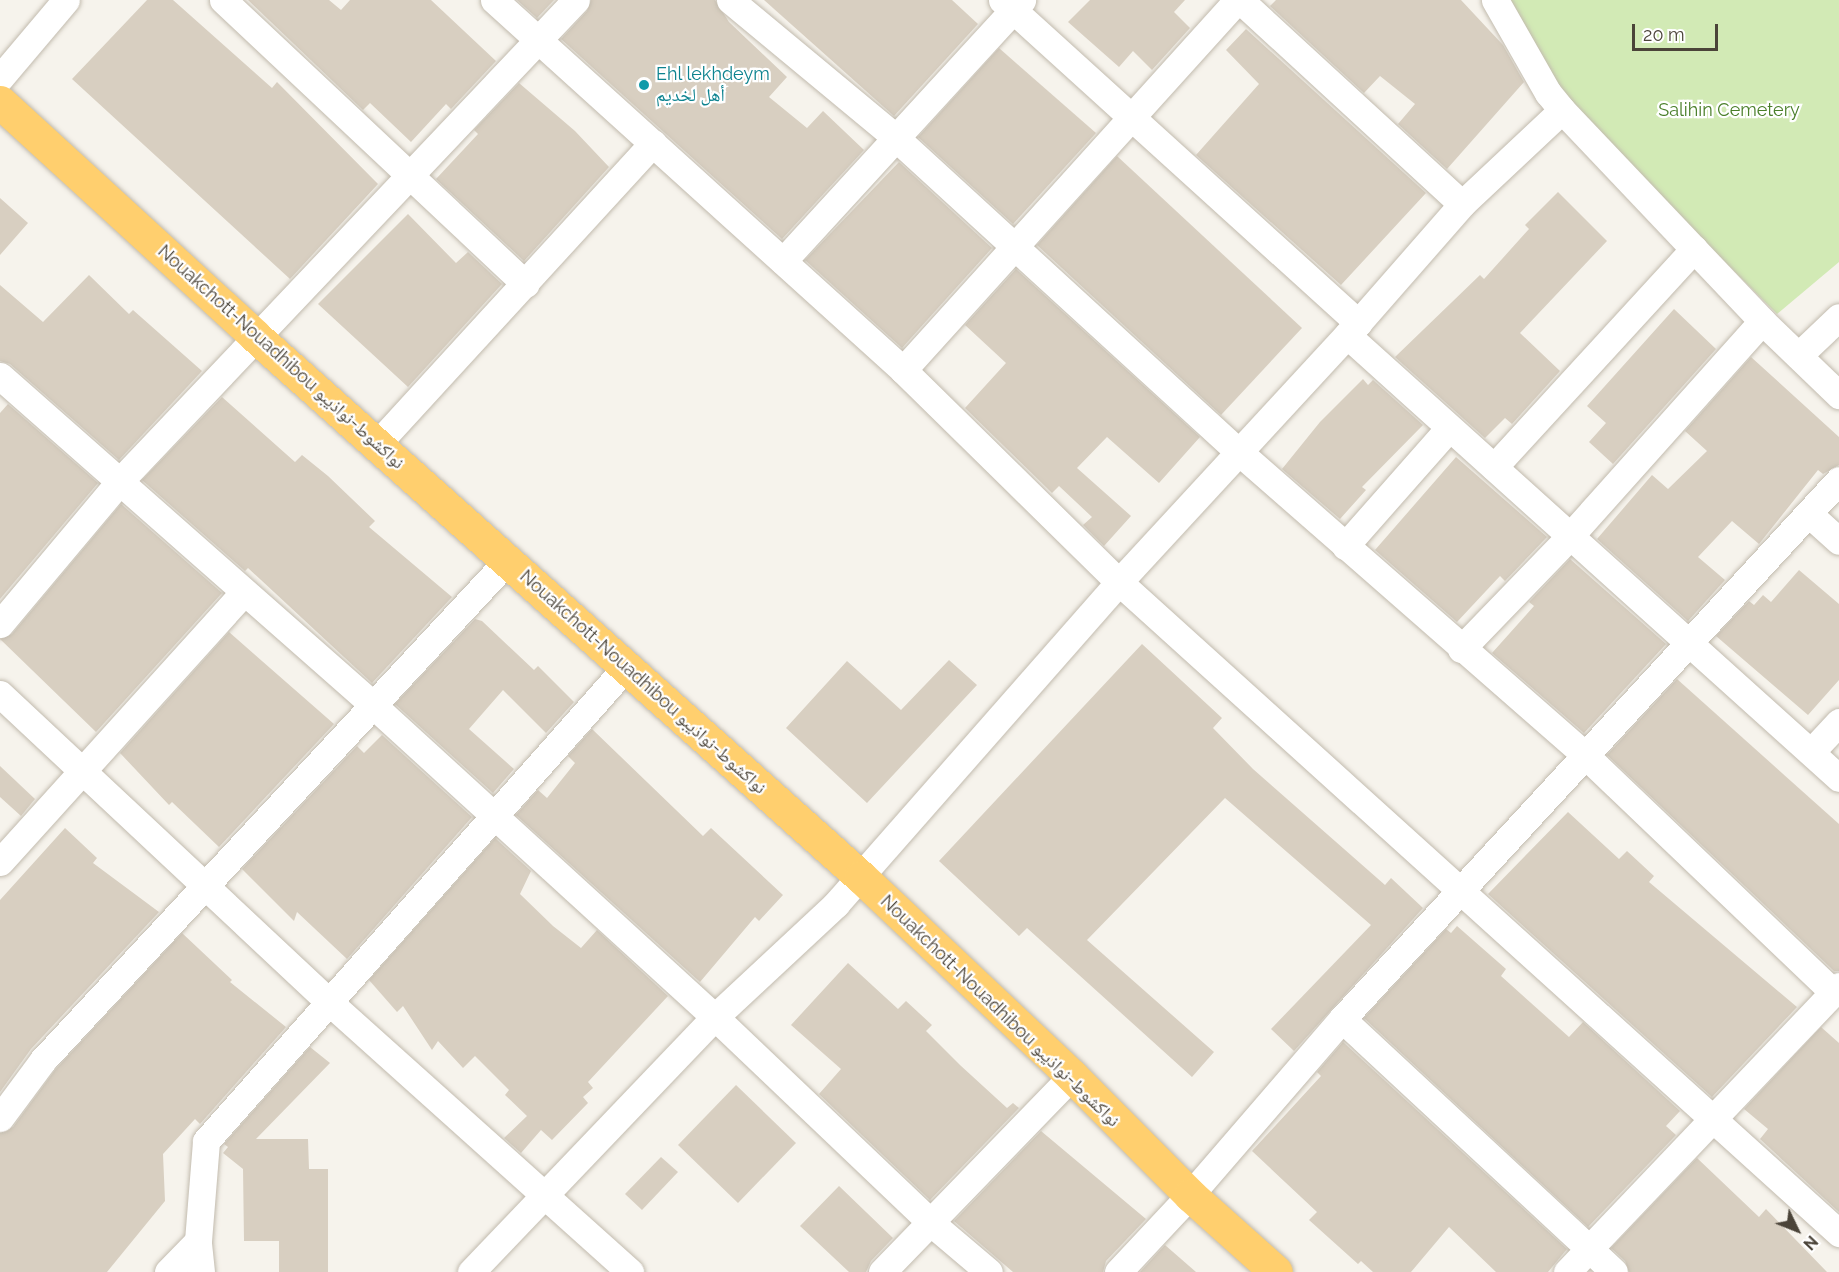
<!DOCTYPE html>
<meta charset="utf-8">
<style>
body{margin:0}
#map{position:relative;width:1839px;height:1272px;overflow:hidden;background:#f6f3ec;font-family:Raleway,"Noto Naskh Arabic",sans-serif}
div>[style]{position:absolute}
.green>*{inset:0;background:#d2eab5}
.building>*{inset:0;background:#d8cfc1}
.roads{filter:drop-shadow(0 0 2px #c2bbae) drop-shadow(0 0 2px #c2bbae)}
.street>*{height:27px;margin:-13.5px;padding:0 13.5px;transform-origin:13.5px;border-radius:13.5px;background:#fff}
.highway>*{height:33px;margin:-16.5px;padding:0 16.5px;transform-origin:16.5px;border-radius:16.5px;background:#ffcf6e}
.dots>*{width:16px;height:16px;translate:-50% -50%;box-sizing:border-box;border:3px solid #fff;border-radius:50%}
span{translate:-50% -50%;white-space:nowrap;text-align:center;line-height:1.15;-webkit-text-stroke:4.5px #fff;paint-order:stroke}
.culture-label{font-size:18px;color:#0d838f}
.left{translate:0 -50%;text-align:left}
.park-label{font-size:18px;color:#4a7f2a}
.street-label{font-size:18px;color:#4b4439}
.north{position:absolute;left:1767px;top:1200px;width:60px;height:60px;-webkit-text-stroke:4px #fff;paint-order:stroke;rotate:133deg;font-size:16px;font-weight:700;line-height:24px;text-align:center;color:#4b4439}
.north::after{content:'';display:block;margin:auto;width:21px;height:27px;background:#4b4439;clip-path:polygon(50% 0,100% 100%,50% 72%,0 100%)}
.scale{position:absolute;left:1632px;top:24px;width:86px;height:27px;box-sizing:border-box;border:3px solid #4b4439;border-top:0;padding-left:8px;font-size:18px;line-height:21px;white-space:nowrap;color:#4b4439;-webkit-text-stroke:4px #fff;paint-order:stroke}
</style>
<div id="map">
<div class="green">
<div style="clip-path:polygon(1500px 0,1839px 0,1839px 262px,1777px 314px,1551px 88px)"></div>
</div>
<div class="building">
<div style="clip-path:polygon(147px 0,173px 0,272px 88px,277px 82px,378px 184px,290px 279px,72px 79px)"></div>
<div style="clip-path:polygon(248px 0,329px 0,341px 10px,350px 0,431px 0,496px 61px,451px 109px,446px 104px,411px 142px,370px 103px,363px 110px)"></div>
<div style="clip-path:polygon(517px 0,554px 0,537px 18px)"></div>
<div style="clip-path:polygon(591px 0,715px 0,729px 22px,787px 77px,769px 97px,807px 128px,823px 111px,864px 150px,782px 239px,561px 39px,587px 11px)"></div>
<div style="clip-path:polygon(764px 0,952px 0,978px 24px,894px 116px)"></div>
<div style="clip-path:polygon(1090px 0,1185px 0,1174px 12px,1190px 28px,1152px 70px,1133px 51px,1119px 67px,1068px 22px)"></div>
<div style="clip-path:polygon(1276px 0,1461px 0,1503px 45px,1524px 82px,1447px 169px,1398px 124px,1415px 104px,1380px 76px,1364px 93px,1270px 6px)"></div>
<div style="clip-path:polygon(1246px 29px,1426px 193px,1341px 285px,1196px 155px,1259px 84px,1226px 50px)"></div>
<div style="clip-path:polygon(999px 48px,1096px 133px,1013px 224px,918px 137px)"></div>
<div style="clip-path:polygon(519px 83px,575px 131px,609px 167px,524px 261px,436px 179px,478px 134px,474px 130px)"></div>
<div style="clip-path:polygon(1117px 156px,1302px 328px,1221px 415px,1037px 245px)"></div>
<div style="clip-path:polygon(899px 162px,992px 248px,902px 348px,805px 260px)"></div>
<div style="clip-path:polygon(1558px 192px,1607px 241px,1520px 333px,1560px 371px,1512px 424px,1505px 418px,1485px 438px,1395px 357px,1480px 275px,1484px 279px,1529px 229px,1525px 225px)"></div>
<div style="clip-path:polygon(0 198px,28px 223px,0 255px)"></div>
<div style="clip-path:polygon(408px 214px,456px 263px,468px 252px,502px 284px,408px 387px,318px 304px)"></div>
<div style="clip-path:polygon(1016px 269px,1200px 437px,1159px 483px,1107px 437px,1077px 468px,1131px 516px,1104px 546px,1083px 525px,1092px 517px,1059px 486px,1052px 493px,965px 408px,1006px 363px,965px 325px)"></div>
<div style="clip-path:polygon(89px 275px,129px 314px,133px 310px,202px 371px,119px 460px,10px 364px,0 361px,0 285px,43px 322px)"></div>
<div style="clip-path:polygon(1674px 309px,1716px 349px,1613px 464px,1589px 442px,1606px 423px,1587px 406px)"></div>
<div style="clip-path:polygon(1751px 357px,1839px 437px,1839px 465px,1823px 474px,1818px 470px,1759px 544px,1732px 521px,1698px 557px,1725px 580px,1688px 621px,1597px 539px,1652px 475px,1668px 489px,1707px 451px,1685px 431px)"></div>
<div style="clip-path:polygon(1363px 379px,1368px 385px,1373px 380px,1423px 425px,1362px 487px,1366px 490px,1340px 519px,1282px 469px,1320px 422px)"></div>
<div style="clip-path:polygon(222px 397px,295px 462px,302px 455px,328px 476px,375px 521px,369px 527px,452px 597px,372px 683px,248px 568px,245px 571px,142px 480px)"></div>
<div style="clip-path:polygon(8px 404px,98px 483px,0 599px,0 413px)"></div>
<div style="clip-path:polygon(1456px 457px,1547px 537px,1505px 581px,1500px 576px,1457px 622px,1375px 550px)"></div>
<div style="clip-path:polygon(121px 504px,222px 593px,96px 732px,0 639px,12px 634px)"></div>
<div style="clip-path:polygon(1570px 559px,1666px 644px,1584px 733px,1492px 653px,1534px 606px,1529px 602px)"></div>
<div style="clip-path:polygon(1799px 570px,1839px 604px,1839px 680px,1808px 715px,1716px 636px,1749px 601px,1754px 605px,1763px 595px,1771px 602px)"></div>
<div style="clip-path:polygon(475px 619px,482px 621px,534px 670px,538px 666px,574px 702px,546px 733px,503px 690px,469px 729px,514px 769px,493px 793px,395px 704px)"></div>
<div style="clip-path:polygon(229px 632px,334px 724px,219px 847px,172px 802px,169px 805px,120px 753px)"></div>
<div style="clip-path:polygon(1142px 644px,1222px 718px,1213px 728px,1253px 769px,1385px 885px,1391px 878px,1423px 908px,1294px 1051px,1271px 1029px,1371px 925px,1225px 798px,1087px 940px,1214px 1052px,1192px 1077px,1027px 928px,1019px 936px,939px 861px)"></div>
<div style="clip-path:polygon(949px 660px,977px 685px,867px 803px,786px 728px,847px 661px,901px 710px)"></div>
<div style="clip-path:polygon(1677px 679px,1839px 824px,1839px 971px,1834px 971px,1607px 755px)"></div>
<div style="clip-path:polygon(592px 729px,703px 836px,711px 828px,783px 895px,759px 921px,755px 917px,700px 982px,516px 815px,538px 790px,547px 798px,575px 763px,568px 756px)"></div>
<div style="clip-path:polygon(382px 735px,472px 817px,347px 959px,297px 912px,294px 921px,242px 869px,357px 746px,364px 753px)"></div>
<div style="clip-path:polygon(0 766px,35px 799px,21px 816px,0 797px)"></div>
<div style="clip-path:polygon(1568px 812px,1619px 859px,1627px 851px,1654px 876px,1649px 882px,1797px 1007px,1712px 1097px,1488px 894px)"></div>
<div style="clip-path:polygon(65px 828px,97px 858px,93px 863px,159px 912px,31px 1049px,0 1092px,0 900px)"></div>
<div style="clip-path:polygon(495px 838px,531px 871px,520px 894px,553px 926px,581px 948px,597px 930px,668px 996px,588px 1082px,593px 1088px,583px 1097px,588px 1103px,552px 1140px,541px 1130px,521px 1153px,504px 1138px,527px 1116px,505px 1095px,509px 1090px,475px 1056px,463px 1068px,438px 1041px,432px 1050px,403px 1006px,397px 1012px,369px 980px)"></div>
<div style="clip-path:polygon(1457px 926px,1506px 969px,1501px 976px,1569px 1037px,1583px 1022px,1680px 1111px,1666px 1126px,1676px 1135px,1588px 1227px,1364px 1018px,1446px 929px,1451px 933px)"></div>
<div style="clip-path:polygon(182px 933px,232px 980px,230px 982px,286px 1027px,200px 1124px,195px 1119px,163px 1154px,165px 1201px,107px 1272px,0 1272px,0 1133px,13px 1127px,55px 1070px)"></div>
<div style="clip-path:polygon(848px 963px,898px 1009px,906px 1001px,932px 1025px,926px 1031px,960px 1065px,1007px 1108px,1013px 1103px,1019px 1108px,930px 1200px,819px 1094px,841px 1069px,791px 1025px)"></div>
<div style="clip-path:polygon(1821px 1027px,1839px 1043px,1839px 1212px,1760px 1139px,1768px 1129px,1744px 1109px)"></div>
<div style="clip-path:polygon(1343px 1042px,1567px 1249px,1548px 1272px,1496px 1272px,1449px 1227px,1411px 1272px,1373px 1272px,1361px 1261px,1358px 1264px,1309px 1220px,1317px 1212px,1252px 1151px,1321px 1076px,1317px 1072px)"></div>
<div style="clip-path:polygon(310px 1047px,330px 1063px,256px 1139px,308px 1139px,309px 1169px,328px 1169px,328px 1272px,279px 1272px,279px 1241px,244px 1241px,243px 1169px,223px 1153px,228px 1147px,224px 1144px)"></div>
<div style="clip-path:polygon(736px 1085px,796px 1143px,738px 1203px,678px 1145px)"></div>
<div style="clip-path:polygon(1041px 1131px,1146px 1219px,1106px 1261px,1103px 1272px,1013px 1272px,954px 1221px)"></div>
<div style="clip-path:polygon(661px 1157px,678px 1172px,642px 1210px,625px 1194px)"></div>
<div style="clip-path:polygon(1697px 1158px,1759px 1217px,1766px 1209px,1827px 1272px,1629px 1272px,1625px 1261px,1611px 1248px)"></div>
<div style="clip-path:polygon(839px 1186px,893px 1238px,871px 1261px,866px 1272px,849px 1272px,800px 1226px)"></div>
<div style="clip-path:polygon(1165px 1245px,1196px 1272px,1140px 1272px)"></div>
</div>
<div class="roads">
<div class="street">
<div style="left:223px;top:0;width:415px;rotate:43.2deg"></div>
<div style="left:494px;top:0;width:552px;rotate:42.13deg"></div>
<div style="left:903px;top:370px;width:303px;rotate:44.5deg"></div>
<div style="left:1119px;top:582px;width:971px;rotate:42.12deg"></div>
<div style="left:730px;top:0;width:216px;rotate:39.7deg"></div>
<div style="left:896px;top:138px;width:465px;rotate:42.5deg"></div>
<div style="left:1239px;top:452px;width:461px;rotate:41.2deg"></div>
<div style="left:1586px;top:756px;width:342px;rotate:43.7deg"></div>
<div style="left:1002px;top:0;width:481px;rotate:42.2deg"></div>
<div style="left:1240px;top:0;width:301px;rotate:42.6deg"></div>
<div style="left:0;top:78px;width:102px;rotate:-49.8deg"></div>
<div style="left:1562px;top:110px;width:291px;rotate:46.5deg"></div>
<div style="left:1762px;top:321px;width:107px;rotate:43.9deg"></div>
<div style="left:783px;top:261px;width:354px;rotate:-47.5deg"></div>
<div style="left:1347px;top:335px;width:662px;rotate:42deg"></div>
<div style="left:1799px;top:355px;width:55px;rotate:-43.5deg"></div>
<div style="left:903px;top:370px;width:498px;rotate:-47.9deg"></div>
<div style="left:0;top:376px;width:499px;rotate:41.4deg"></div>
<div style="left:374px;top:706px;width:462px;rotate:42.4deg"></div>
<div style="left:715px;top:1017px;width:297px;rotate:43.6deg"></div>
<div style="left:930px;top:1222px;width:77px;rotate:40.3deg"></div>
<div style="left:378px;top:443px;width:407px;rotate:-47.5deg"></div>
<div style="left:1494px;top:467px;width:296px;rotate:-47.5deg"></div>
<div style="left:1809px;top:514px;width:40px;rotate:42deg"></div>
<div style="left:1345px;top:546px;width:157px;rotate:-48.6deg"></div>
<div style="left:0;top:624px;width:185px;rotate:-50deg"></div>
<div style="left:119px;top:482px;width:664px;rotate:-46.53deg"></div>
<div style="left:1461px;top:649px;width:157px;rotate:-46deg"></div>
<div style="left:1570px;top:536px;width:288px;rotate:-48.2deg"></div>
<div style="left:0;top:694px;width:449px;rotate:43.1deg"></div>
<div style="left:328px;top:1001px;width:406px;rotate:41.9deg"></div>
<div style="left:1811px;top:752px;width:41px;rotate:-47deg"></div>
<div style="left:0;top:862px;width:364px;rotate:-47.9deg"></div>
<div style="left:1342px;top:1019px;width:371px;rotate:42.9deg"></div>
<div style="left:0;top:1118px;width:72px;rotate:-53.4deg"></div>
<div style="left:43px;top:1060px;width:681px;rotate:-47.08deg"></div>
<div style="left:168px;top:1272px;width:43px;rotate:-45.9deg"></div>
<div style="left:201px;top:1272px;width:31px;rotate:-96deg"></div>
<div style="left:198px;top:1241px;width:100px;rotate:-85.4deg"></div>
<div style="left:206px;top:1141px;width:635px;rotate:-48.45deg"></div>
<div style="left:471px;top:1272px;width:353px;rotate:-46.3deg"></div>
<div style="left:715px;top:1017px;width:166px;rotate:-43deg"></div>
<div style="left:836px;top:904px;width:429px;rotate:-48.7deg"></div>
<div style="left:1119px;top:582px;width:352px;rotate:-47.3deg"></div>
<div style="left:1358px;top:323px;width:158px;rotate:-48.8deg"></div>
<div style="left:1462px;top:204px;width:137px;rotate:-43.2deg"></div>
<div style="left:1562px;top:110px;width:22px;rotate:-129deg"></div>
<div style="left:1548px;top:93px;width:107px;rotate:-119.7deg"></div>
<div style="left:882px;top:1272px;width:273px;rotate:-45.9deg"></div>
<div style="left:1118px;top:1272px;width:105px;rotate:-46.9deg"></div>
<div style="left:1190px;top:1195px;width:233px;rotate:-49.2deg"></div>
<div style="left:1342px;top:1019px;width:733px;rotate:-47.32deg"></div>
<div style="left:1567px;top:1272px;width:395px;rotate:-46.4deg"></div>
</div>
<div class="highway">
<div style="left:0;top:102px;width:346px;rotate:42.5deg"></div>
<div style="left:255px;top:336px;width:812px;rotate:41.76deg"></div>
<div style="left:861px;top:877px;width:290px;rotate:43.3deg"></div>
<div style="left:1072px;top:1076px;width:168px;rotate:45.2deg"></div>
<div style="left:1190px;top:1195px;width:115px;rotate:41.8deg"></div>
</div>
</div>
<div class="dots">
<div style="left:644px;top:85px;background:#0f9aa8"></div>
</div>
<div class="culture-label">
<span class="left" style="left:656px;top:85px">Ehl lekhdeym<br>أهل لخديم</span>
</div>
<div class="park-label">
<span style="left:1729px;top:110px">Salihin Cemetery</span>
</div>
<div class="street-label">
<span style="left:281px;top:357px;rotate:42deg">Nouakchott-Nouadhibou نواكشوط-نواذيبو</span>
<span style="left:643px;top:682px;rotate:42deg">Nouakchott-Nouadhibou نواكشوط-نواذيبو</span>
<span style="left:1000px;top:1011px;rotate:44deg">Nouakchott-Nouadhibou نواكشوط-نواذيبو</span>
</div>
<div class="north">N</div>
<div class="scale">20 m</div>
</div>
